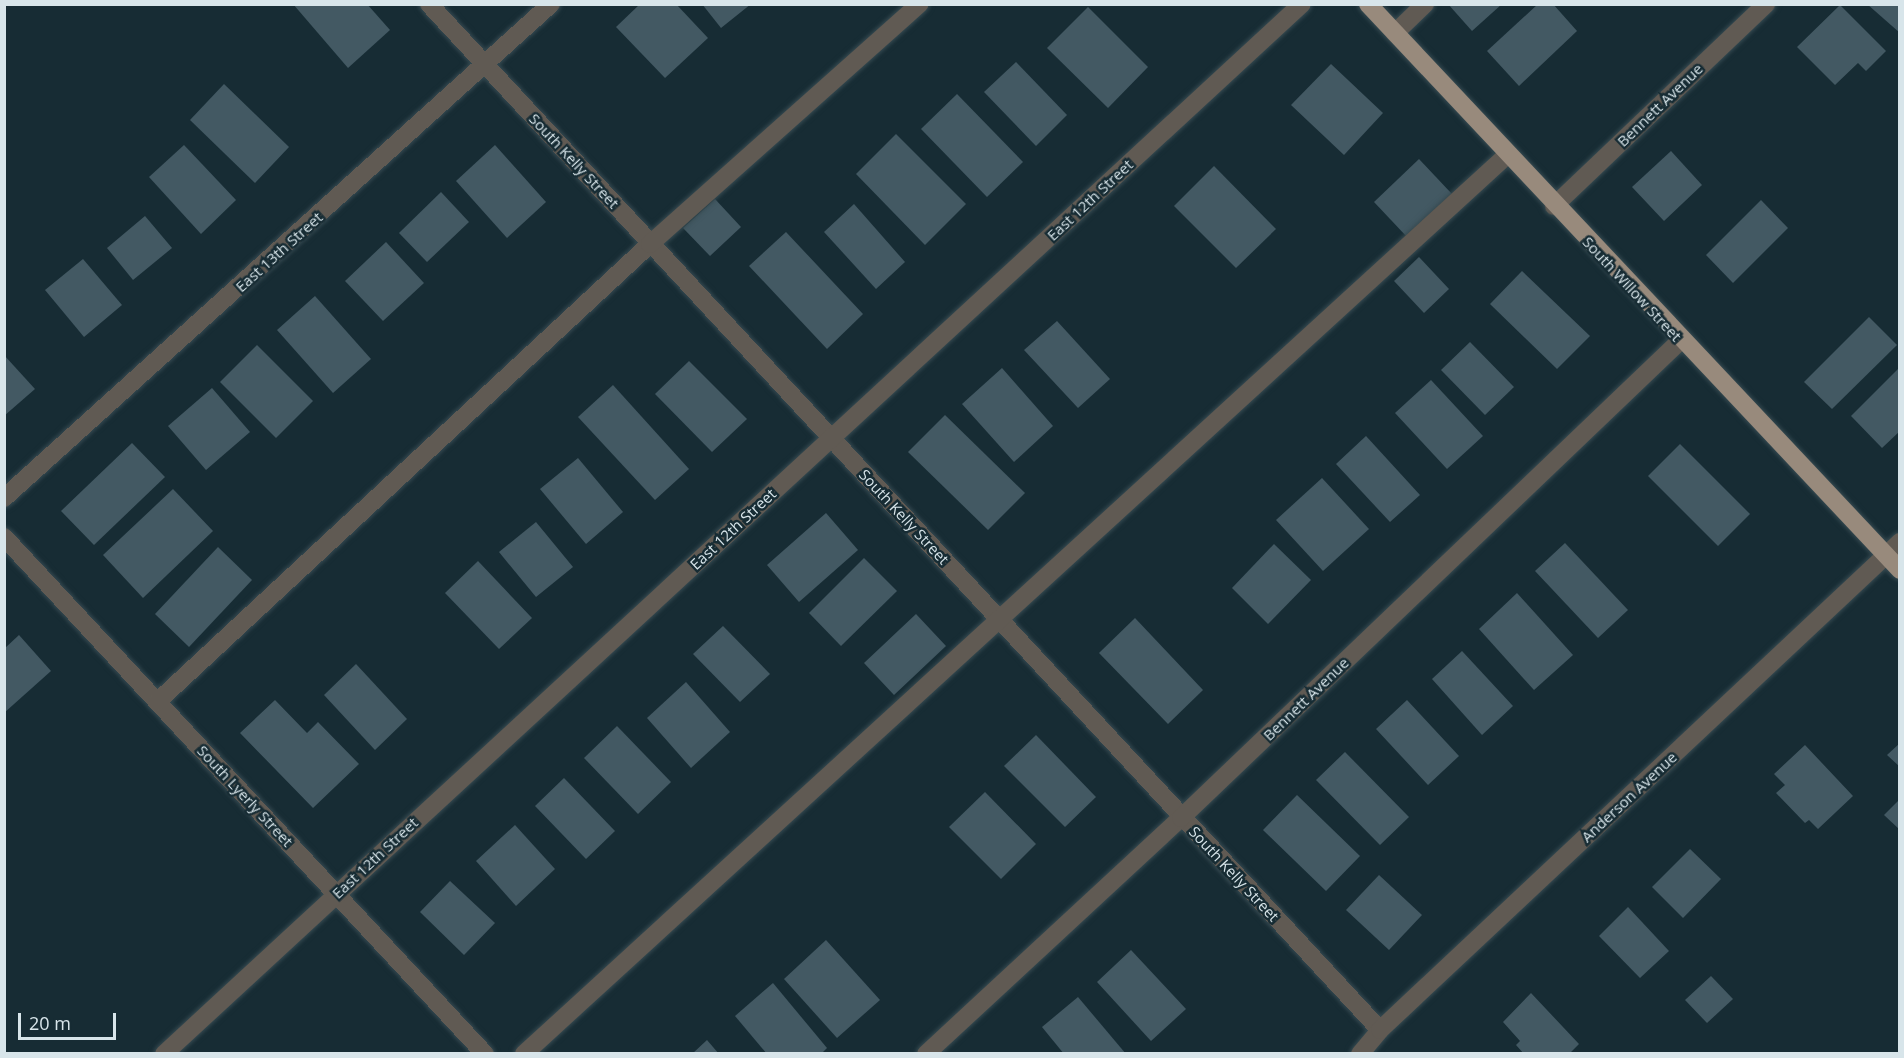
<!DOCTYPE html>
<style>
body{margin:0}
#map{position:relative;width:1904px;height:1058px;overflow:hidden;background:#172c34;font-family:"Open Sans",sans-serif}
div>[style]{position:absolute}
.building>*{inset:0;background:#435963}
.roads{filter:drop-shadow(0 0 2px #364a51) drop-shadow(0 0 2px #364a51)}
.minor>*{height:18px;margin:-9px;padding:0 9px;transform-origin:9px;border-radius:9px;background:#605a53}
.major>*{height:18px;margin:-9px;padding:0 9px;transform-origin:9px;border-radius:9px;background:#988a7c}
span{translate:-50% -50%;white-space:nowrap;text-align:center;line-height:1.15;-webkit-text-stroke:5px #172c34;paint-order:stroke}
.street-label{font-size:15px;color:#d8e5ea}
.frame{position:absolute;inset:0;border:6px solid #d8e5ea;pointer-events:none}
.scale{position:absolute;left:18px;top:1013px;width:98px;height:27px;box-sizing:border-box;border:3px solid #d8e5ea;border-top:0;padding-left:8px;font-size:18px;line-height:21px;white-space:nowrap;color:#d8e5ea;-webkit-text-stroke:4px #172c34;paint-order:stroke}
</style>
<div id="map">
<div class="building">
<div style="clip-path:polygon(293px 4px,367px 4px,390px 30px,348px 68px)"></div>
<div style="clip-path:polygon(640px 4px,676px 4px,708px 38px,665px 78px,616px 27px)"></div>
<div style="clip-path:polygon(702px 4px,751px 4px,721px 28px)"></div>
<div style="clip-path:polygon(1448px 4px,1502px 4px,1472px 31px)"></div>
<div style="clip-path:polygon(1538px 4px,1553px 4px,1577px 31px,1519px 86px,1487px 51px)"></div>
<div style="clip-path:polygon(1867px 4px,1900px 4px,1900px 33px)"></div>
<div style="clip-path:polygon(1840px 5px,1886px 51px,1866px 71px,1858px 63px,1835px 85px,1797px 47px)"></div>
<div style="clip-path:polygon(1088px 7px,1148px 67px,1108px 108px,1047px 48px)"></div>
<div style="clip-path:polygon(1016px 62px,1067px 115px,1036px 146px,984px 92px)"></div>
<div style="clip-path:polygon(1331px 64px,1383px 113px,1344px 155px,1291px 105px)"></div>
<div style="clip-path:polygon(224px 84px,289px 147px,255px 183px,190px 120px)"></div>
<div style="clip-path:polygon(957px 94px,1023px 162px,987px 197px,921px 129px)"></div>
<div style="clip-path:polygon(896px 134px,966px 204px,925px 245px,856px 174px)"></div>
<div style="clip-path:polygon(184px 145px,236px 200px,201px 234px,149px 177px)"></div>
<div style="clip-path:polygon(495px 145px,546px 202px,507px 238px,456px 181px)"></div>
<div style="clip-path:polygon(1671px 151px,1702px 185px,1664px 221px,1632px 187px)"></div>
<div style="clip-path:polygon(1419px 159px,1452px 194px,1407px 237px,1374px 202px)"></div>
<div style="clip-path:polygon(1214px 166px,1276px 229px,1236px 268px,1174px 206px)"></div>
<div style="clip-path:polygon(441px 192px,469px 222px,427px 262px,399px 233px)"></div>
<div style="clip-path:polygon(715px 199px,741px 227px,710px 256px,683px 228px)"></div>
<div style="clip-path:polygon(1761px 200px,1788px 228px,1733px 283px,1706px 255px)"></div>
<div style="clip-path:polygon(854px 204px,905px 262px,876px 289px,824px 232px)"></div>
<div style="clip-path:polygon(145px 216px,172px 248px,133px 280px,107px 248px)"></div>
<div style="clip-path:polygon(786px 232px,863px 314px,827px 349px,749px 266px)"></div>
<div style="clip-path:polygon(386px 242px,424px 283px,383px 321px,345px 281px)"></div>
<div style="clip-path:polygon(1419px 257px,1449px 289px,1424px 313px,1394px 281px)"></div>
<div style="clip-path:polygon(83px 259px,122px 305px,84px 337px,45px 290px)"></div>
<div style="clip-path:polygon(1522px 271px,1590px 336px,1557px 369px,1490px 304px)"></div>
<div style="clip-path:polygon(315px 296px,371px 359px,333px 393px,277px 330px)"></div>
<div style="clip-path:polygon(1869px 317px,1897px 345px,1832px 409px,1804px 382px)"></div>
<div style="clip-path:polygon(1057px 321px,1110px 379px,1078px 408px,1024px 350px)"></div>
<div style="clip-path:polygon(1470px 342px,1514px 387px,1485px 415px,1441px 370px)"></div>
<div style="clip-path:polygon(257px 345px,313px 401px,276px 438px,220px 382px)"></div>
<div style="clip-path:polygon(4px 355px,35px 389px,4px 416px)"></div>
<div style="clip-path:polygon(689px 361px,747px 419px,712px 452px,655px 394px)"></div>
<div style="clip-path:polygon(1900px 367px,1900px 431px,1882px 448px,1851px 416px)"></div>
<div style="clip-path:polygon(1002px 368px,1053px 426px,1014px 462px,962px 404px)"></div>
<div style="clip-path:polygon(1431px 380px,1483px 436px,1447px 469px,1395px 413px)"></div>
<div style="clip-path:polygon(613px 385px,689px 469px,655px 500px,578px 417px)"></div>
<div style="clip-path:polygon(212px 388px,250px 432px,206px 470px,168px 426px)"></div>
<div style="clip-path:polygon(945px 415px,1025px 493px,988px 530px,908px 452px)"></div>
<div style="clip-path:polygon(1366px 436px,1420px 495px,1390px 522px,1336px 464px)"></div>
<div style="clip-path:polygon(132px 443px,165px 477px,94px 545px,61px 511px)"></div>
<div style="clip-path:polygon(1680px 444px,1750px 514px,1718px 546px,1648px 476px)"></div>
<div style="clip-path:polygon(578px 458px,623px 512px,586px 544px,540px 489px)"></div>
<div style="clip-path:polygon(1322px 478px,1369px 529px,1323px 571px,1276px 520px)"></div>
<div style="clip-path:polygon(173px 489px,213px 531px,143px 598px,103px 555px)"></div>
<div style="clip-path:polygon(826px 513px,858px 550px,799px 602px,767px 565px)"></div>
<div style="clip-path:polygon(536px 522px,573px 567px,536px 597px,499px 552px)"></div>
<div style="clip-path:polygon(1565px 543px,1628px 610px,1598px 638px,1535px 571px)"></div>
<div style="clip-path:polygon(1274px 544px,1311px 580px,1268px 624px,1232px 588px)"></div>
<div style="clip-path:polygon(218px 547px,252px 580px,189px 647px,155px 614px)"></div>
<div style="clip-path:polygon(864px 558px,897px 591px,841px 646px,809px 613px)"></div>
<div style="clip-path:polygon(478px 561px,532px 618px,499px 649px,445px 593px)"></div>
<div style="clip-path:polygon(1517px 593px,1573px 655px,1534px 690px,1479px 629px)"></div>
<div style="clip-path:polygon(916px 614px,946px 646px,894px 695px,864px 663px)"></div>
<div style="clip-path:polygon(1135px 618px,1203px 690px,1168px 724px,1099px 653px)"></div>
<div style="clip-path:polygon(723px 626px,770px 674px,740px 702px,693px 654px)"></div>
<div style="clip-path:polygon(19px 635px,51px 671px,4px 713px,4px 649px)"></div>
<div style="clip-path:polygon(1462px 651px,1513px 706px,1482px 735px,1432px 679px)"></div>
<div style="clip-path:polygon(356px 664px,407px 719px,375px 750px,324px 695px)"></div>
<div style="clip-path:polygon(686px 682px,730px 732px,691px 768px,647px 718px)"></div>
<div style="clip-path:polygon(275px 700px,307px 733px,318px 722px,359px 764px,313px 808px,240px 733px)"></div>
<div style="clip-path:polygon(1407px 700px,1459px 756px,1428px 785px,1376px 729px)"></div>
<div style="clip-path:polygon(617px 726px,671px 782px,638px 814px,584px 758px)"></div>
<div style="clip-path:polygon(1036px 735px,1096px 797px,1065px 827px,1004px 766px)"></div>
<div style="clip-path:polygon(1900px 743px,1900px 767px,1887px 755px)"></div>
<div style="clip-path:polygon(1805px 745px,1853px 796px,1818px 829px,1809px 820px,1805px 823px,1776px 793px,1785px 785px,1774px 774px)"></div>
<div style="clip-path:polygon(1345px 752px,1409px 817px,1380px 845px,1316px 780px)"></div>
<div style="clip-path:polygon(564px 778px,615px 831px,586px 859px,535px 806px)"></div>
<div style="clip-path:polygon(985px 792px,1036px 844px,1001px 879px,949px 827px)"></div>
<div style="clip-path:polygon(1297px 795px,1360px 856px,1326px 891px,1263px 830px)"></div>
<div style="clip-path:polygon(1900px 799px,1900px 830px,1884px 815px)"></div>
<div style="clip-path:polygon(515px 825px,555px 869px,516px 906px,476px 861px)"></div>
<div style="clip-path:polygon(1690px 849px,1721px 879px,1683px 918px,1652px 887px)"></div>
<div style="clip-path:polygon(1379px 875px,1422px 915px,1389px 950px,1346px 910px)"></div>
<div style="clip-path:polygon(450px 881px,495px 923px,464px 955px,420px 912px)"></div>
<div style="clip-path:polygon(1628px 907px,1669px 951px,1640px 978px,1599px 936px)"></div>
<div style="clip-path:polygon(826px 940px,880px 1000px,837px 1038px,784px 979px)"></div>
<div style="clip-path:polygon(1131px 950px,1186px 1009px,1151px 1041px,1097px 982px)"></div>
<div style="clip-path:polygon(1711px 976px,1733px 999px,1707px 1023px,1685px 1000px)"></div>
<div style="clip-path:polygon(773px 983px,827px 1048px,821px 1054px,767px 1054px,735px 1016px)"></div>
<div style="clip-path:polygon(1531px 993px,1579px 1044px,1569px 1054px,1524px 1054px,1516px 1045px,1520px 1041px,1503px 1022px)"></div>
<div style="clip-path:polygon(1078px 997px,1126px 1054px,1064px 1054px,1042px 1027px)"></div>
<div style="clip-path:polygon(707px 1040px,719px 1054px,692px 1054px)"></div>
</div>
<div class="roads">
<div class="minor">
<div style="left:429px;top:4px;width:1399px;rotate:47.17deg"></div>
<div style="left:1395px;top:33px;width:42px;rotate:-44deg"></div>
<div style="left:1554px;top:206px;width:293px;rotate:-43.6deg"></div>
<div style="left:4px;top:498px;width:737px;rotate:-42.09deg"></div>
<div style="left:4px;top:537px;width:706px;rotate:47.07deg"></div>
<div style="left:157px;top:702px;width:673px;rotate:-42.89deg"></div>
<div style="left:650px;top:244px;width:361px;rotate:-41.7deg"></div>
<div style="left:164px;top:1054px;width:1548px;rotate:-42.7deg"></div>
<div style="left:524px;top:1054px;width:1332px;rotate:-42.44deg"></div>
<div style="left:926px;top:1054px;width:347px;rotate:-42.8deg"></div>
<div style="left:1181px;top:818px;width:692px;rotate:-43.71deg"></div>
<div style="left:1360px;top:1054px;width:31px;rotate:-50deg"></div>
<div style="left:1380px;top:1030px;width:713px;rotate:-43.18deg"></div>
</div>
<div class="major">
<div style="left:1368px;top:4px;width:777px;rotate:46.77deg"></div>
</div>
</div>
<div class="street-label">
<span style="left:1660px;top:105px;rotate:-44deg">Bennett Avenue</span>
<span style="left:574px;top:161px;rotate:47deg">South Kelly Street</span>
<span style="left:1090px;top:200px;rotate:-43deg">East 12th Street</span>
<span style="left:279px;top:252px;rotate:-42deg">East 13th Street</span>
<span style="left:1632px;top:289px;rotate:47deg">South Willow Street</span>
<span style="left:904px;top:517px;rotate:47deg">South Kelly Street</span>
<span style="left:733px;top:529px;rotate:-43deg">East 12th Street</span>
<span style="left:1306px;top:699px;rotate:-44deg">Bennett Avenue</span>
<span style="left:245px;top:796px;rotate:47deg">South Lyerly Street</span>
<span style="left:1629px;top:797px;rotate:-43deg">Anderson Avenue</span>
<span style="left:375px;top:858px;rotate:-43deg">East 12th Street</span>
<span style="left:1234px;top:874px;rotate:47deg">South Kelly Street</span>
</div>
<div class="frame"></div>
<div class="scale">20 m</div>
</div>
